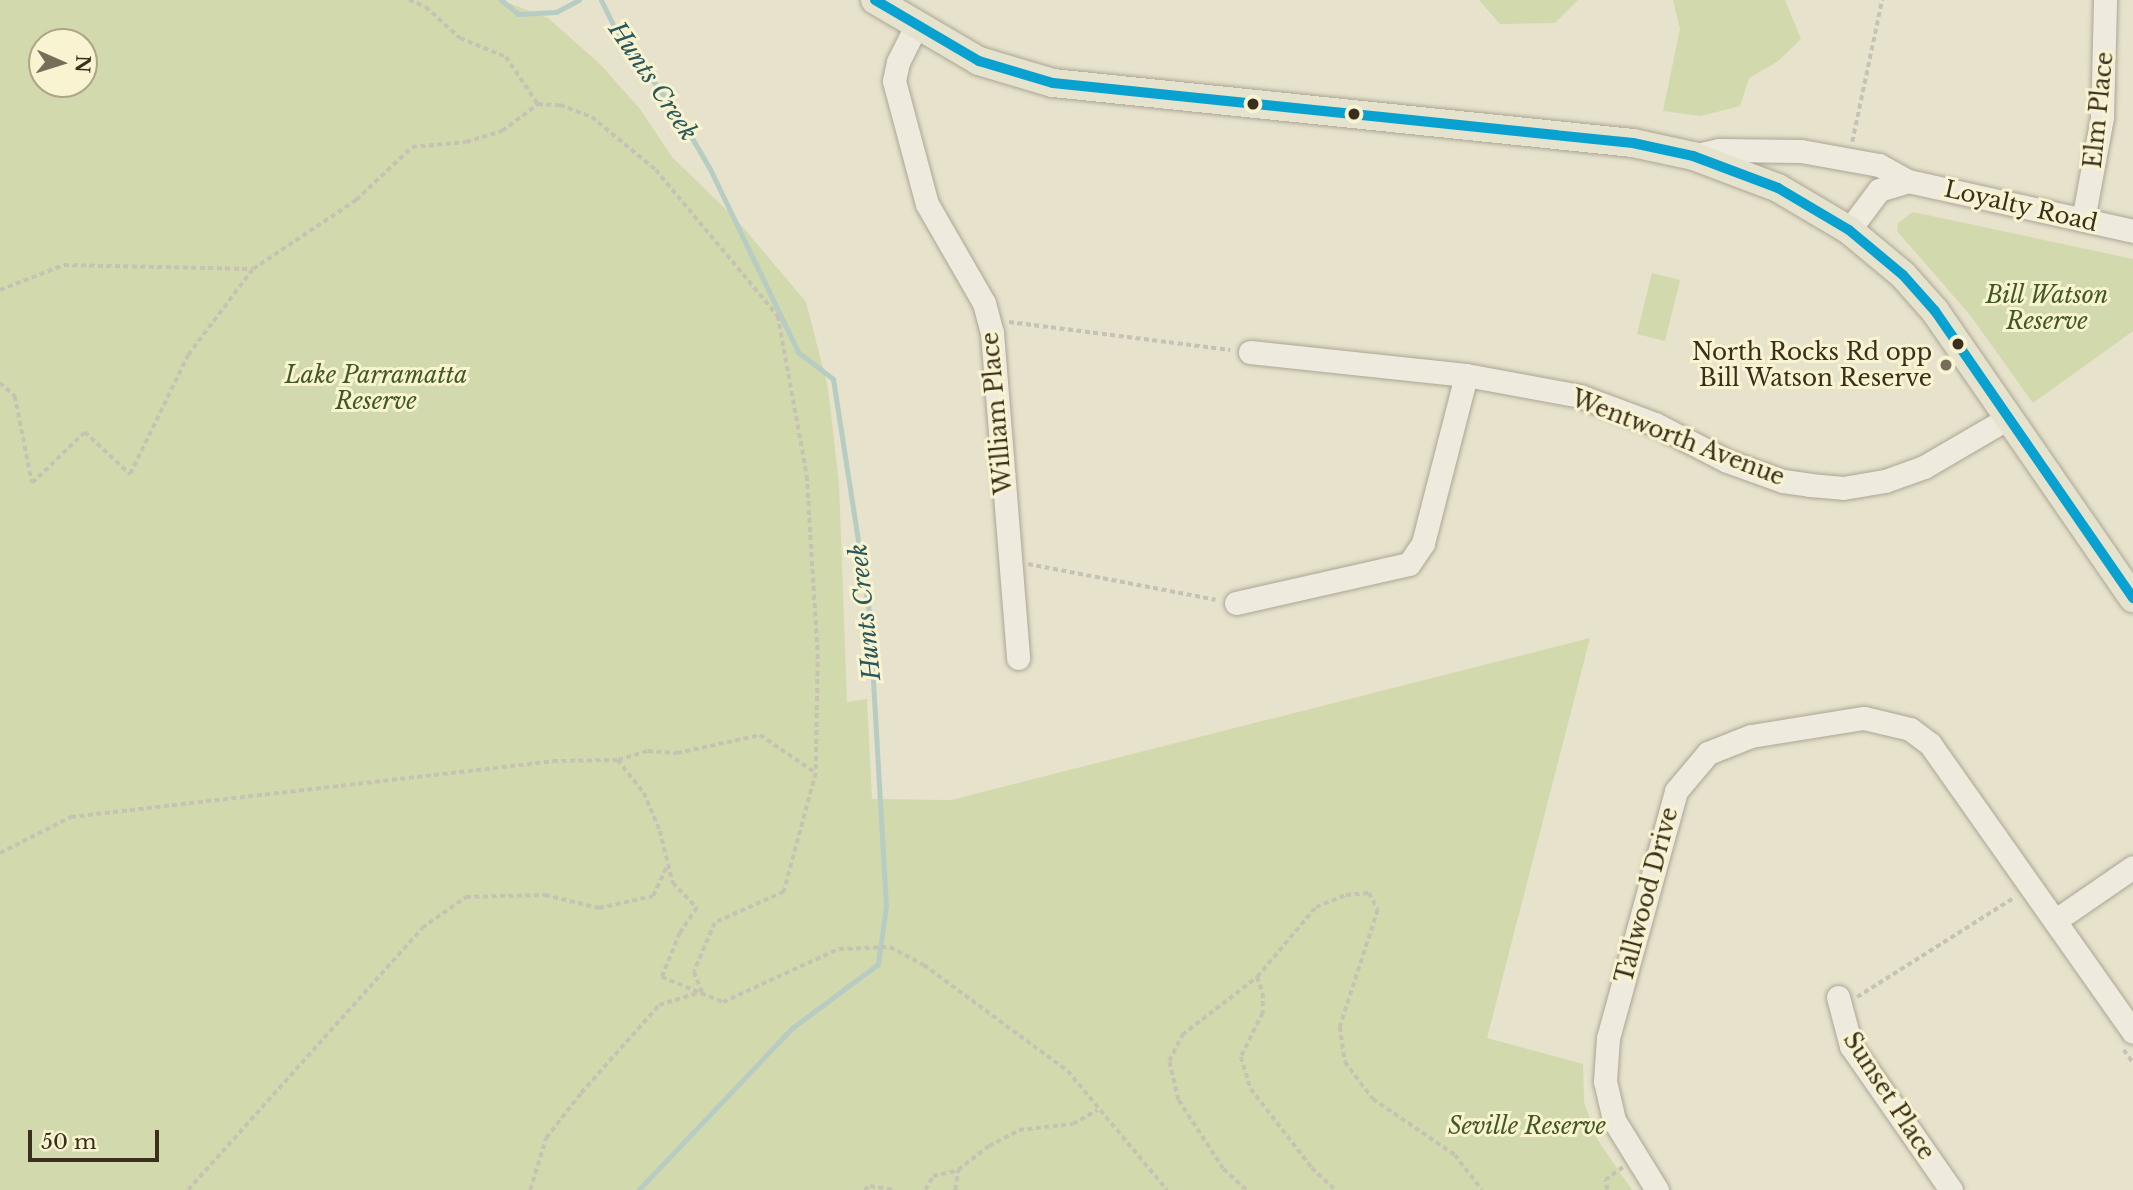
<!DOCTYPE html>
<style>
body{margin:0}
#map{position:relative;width:2133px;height:1190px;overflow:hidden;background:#e7e2cb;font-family:"Libre Baskerville",serif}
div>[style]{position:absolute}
.green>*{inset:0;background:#d2d9ac}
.stream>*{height:5px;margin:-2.5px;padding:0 2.5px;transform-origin:2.5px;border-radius:2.5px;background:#b7ccc3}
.path>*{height:3.5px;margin-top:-1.75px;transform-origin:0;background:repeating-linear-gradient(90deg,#c6c3b5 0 5px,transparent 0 8.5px)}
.roads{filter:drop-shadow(0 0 2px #aba695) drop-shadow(0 0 2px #aba695)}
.minor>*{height:23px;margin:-11.5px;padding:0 11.5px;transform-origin:11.5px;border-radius:11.5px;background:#eeebde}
.major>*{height:28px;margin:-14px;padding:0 14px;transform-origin:14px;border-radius:14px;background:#e5e2ce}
.bus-1>*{height:10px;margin:-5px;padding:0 5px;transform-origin:5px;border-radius:5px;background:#09a1cf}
.dots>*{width:19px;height:19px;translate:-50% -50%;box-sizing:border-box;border:4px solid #f8f3d0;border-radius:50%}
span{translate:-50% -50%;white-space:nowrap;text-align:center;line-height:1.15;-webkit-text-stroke:6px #f8f3d0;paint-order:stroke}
.street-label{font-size:23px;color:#3a2f1c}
.park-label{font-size:23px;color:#425921;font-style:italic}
.poi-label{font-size:23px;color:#3a2f1c}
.right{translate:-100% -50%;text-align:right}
.water-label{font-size:24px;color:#2a575b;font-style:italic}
.north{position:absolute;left:28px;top:28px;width:70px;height:70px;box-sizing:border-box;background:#f8f3d0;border:2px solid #aca588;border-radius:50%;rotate:93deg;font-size:19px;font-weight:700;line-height:28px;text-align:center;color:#3a2f1c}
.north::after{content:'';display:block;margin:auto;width:24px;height:32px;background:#776e59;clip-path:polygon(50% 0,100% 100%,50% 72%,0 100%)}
.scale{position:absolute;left:28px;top:1130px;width:131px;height:32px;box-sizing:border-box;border:4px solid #3a2f1c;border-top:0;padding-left:9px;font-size:21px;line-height:24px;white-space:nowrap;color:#3a2f1c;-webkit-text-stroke:5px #f8f3d0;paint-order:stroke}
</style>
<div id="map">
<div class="green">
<div style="clip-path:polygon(evenodd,0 0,501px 0,548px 18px,600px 64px,640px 109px,672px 157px,736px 219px,806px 302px,828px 388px,839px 484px,847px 702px,867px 699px,872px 799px,951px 800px,1590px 638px,1487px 1038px,1583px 1064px,1584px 1102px,1597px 1139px,1632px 1190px,0 1190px,0 0,42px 42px,84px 42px,84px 84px,42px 84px,42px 42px)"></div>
<div style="clip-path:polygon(1479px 0,1578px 0,1555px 23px,1500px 24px)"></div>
<div style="clip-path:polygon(1673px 0,1785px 0,1801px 39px,1777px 62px,1749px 78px,1740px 106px,1701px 116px,1663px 111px,1680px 29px)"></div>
<div style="clip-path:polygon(1913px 212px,2133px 259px,2133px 331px,2033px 403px,1970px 315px,1897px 231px,1898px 223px)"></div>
<div style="clip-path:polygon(1652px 273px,1680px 280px,1665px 341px,1637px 334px)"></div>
</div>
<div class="stream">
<div style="left:501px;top:0;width:22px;rotate:39deg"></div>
<div style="left:518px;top:14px;width:38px;rotate:-3deg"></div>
<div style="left:556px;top:12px;width:26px;rotate:-28deg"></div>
<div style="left:601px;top:0;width:32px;rotate:64deg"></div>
<div style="left:615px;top:29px;width:112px;rotate:53.7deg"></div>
<div style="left:681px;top:119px;width:58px;rotate:59.9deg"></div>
<div style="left:710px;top:169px;width:203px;rotate:64.3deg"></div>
<div style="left:798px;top:352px;width:44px;rotate:37.6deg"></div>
<div style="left:833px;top:379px;width:235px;rotate:81.2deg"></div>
<div style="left:869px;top:611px;width:295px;rotate:86.7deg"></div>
<div style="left:886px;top:906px;width:59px;rotate:97.9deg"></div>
<div style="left:878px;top:964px;width:107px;rotate:143.3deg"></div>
<div style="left:792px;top:1028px;width:224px;rotate:133.5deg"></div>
</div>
<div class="path">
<div style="left:409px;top:0;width:18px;rotate:22deg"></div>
<div style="left:426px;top:7px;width:46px;rotate:42.4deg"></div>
<div style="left:460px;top:38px;width:50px;rotate:22.4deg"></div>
<div style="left:506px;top:57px;width:57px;rotate:55.8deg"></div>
<div style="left:1852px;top:142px;width:145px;rotate:-78.1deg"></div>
<div style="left:0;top:290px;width:69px;rotate:-21.3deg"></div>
<div style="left:64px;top:265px;width:189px;rotate:1.2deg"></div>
<div style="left:253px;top:269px;width:124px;rotate:-33.8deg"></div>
<div style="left:356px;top:200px;width:77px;rotate:-43.4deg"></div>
<div style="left:412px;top:147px;width:54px;rotate:-5.3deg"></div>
<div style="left:466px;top:142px;width:38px;rotate:-17deg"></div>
<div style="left:502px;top:131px;width:45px;rotate:-36.9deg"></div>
<div style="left:538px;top:104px;width:22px;rotate:3deg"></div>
<div style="left:560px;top:105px;width:34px;rotate:21deg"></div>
<div style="left:592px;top:117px;width:83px;rotate:39.6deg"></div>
<div style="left:656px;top:170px;width:190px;rotate:50.1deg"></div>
<div style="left:778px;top:316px;width:163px;rotate:79.7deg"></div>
<div style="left:807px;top:476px;width:178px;rotate:86.5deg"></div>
<div style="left:818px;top:654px;width:119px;rotate:91deg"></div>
<div style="left:816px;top:773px;width:123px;rotate:105.1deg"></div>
<div style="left:784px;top:892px;width:76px;rotate:155.8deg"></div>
<div style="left:715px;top:923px;width:53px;rotate:113.2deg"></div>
<div style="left:694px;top:972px;width:22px;rotate:68deg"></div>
<div style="left:1009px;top:322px;width:223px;rotate:7.2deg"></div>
<div style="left:0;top:383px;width:20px;rotate:41deg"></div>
<div style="left:15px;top:396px;width:89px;rotate:78.9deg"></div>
<div style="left:32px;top:483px;width:74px;rotate:-43.9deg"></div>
<div style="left:85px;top:432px;width:62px;rotate:43deg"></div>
<div style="left:130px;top:474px;width:132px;rotate:-64deg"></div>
<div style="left:188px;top:355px;width:106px;rotate:-53deg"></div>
<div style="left:1028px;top:564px;width:191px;rotate:10.8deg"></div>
<div style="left:618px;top:760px;width:31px;rotate:-17deg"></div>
<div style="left:648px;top:751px;width:29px;rotate:4deg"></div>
<div style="left:677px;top:753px;width:85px;rotate:-12.2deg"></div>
<div style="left:760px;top:735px;width:68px;rotate:34.2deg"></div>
<div style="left:0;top:853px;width:80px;rotate:-26.9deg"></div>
<div style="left:71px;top:817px;width:485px;rotate:-6.6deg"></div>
<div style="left:553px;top:761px;width:65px;rotate:-0.9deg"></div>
<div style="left:618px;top:760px;width:42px;rotate:51.8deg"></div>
<div style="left:644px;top:793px;width:41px;rotate:67.2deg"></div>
<div style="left:660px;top:831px;width:54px;rotate:76deg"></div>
<div style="left:673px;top:883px;width:35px;rotate:46deg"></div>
<div style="left:697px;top:908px;width:30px;rotate:124deg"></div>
<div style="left:680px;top:933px;width:48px;rotate:112.2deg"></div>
<div style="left:662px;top:977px;width:66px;rotate:22.3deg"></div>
<div style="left:723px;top:1002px;width:128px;rotate:-24.6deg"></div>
<div style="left:839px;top:949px;width:51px;rotate:-2.2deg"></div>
<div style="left:890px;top:947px;width:38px;rotate:28deg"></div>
<div style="left:924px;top:965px;width:179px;rotate:36.4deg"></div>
<div style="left:1068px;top:1071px;width:155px;rotate:50.2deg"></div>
<div style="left:1257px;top:977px;width:17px;rotate:69deg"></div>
<div style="left:1263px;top:993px;width:20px;rotate:90deg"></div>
<div style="left:1263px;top:1013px;width:49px;rotate:116.6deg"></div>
<div style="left:1241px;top:1057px;width:34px;rotate:73deg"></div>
<div style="left:1251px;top:1089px;width:100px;rotate:52.3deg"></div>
<div style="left:1312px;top:1168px;width:33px;rotate:43deg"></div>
<div style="left:1857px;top:997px;width:187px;rotate:-32.3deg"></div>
<div style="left:2124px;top:1050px;width:16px;rotate:55deg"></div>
<div style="left:188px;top:1190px;width:351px;rotate:-48.2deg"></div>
<div style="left:422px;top:928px;width:54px;rotate:-35.2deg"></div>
<div style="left:466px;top:897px;width:79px;rotate:-1.5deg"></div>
<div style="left:545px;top:895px;width:56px;rotate:13.5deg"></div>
<div style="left:599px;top:908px;width:55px;rotate:-12.5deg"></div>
<div style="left:653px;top:896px;width:33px;rotate:-65deg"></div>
<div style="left:530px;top:1190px;width:54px;rotate:-72.9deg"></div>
<div style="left:546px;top:1138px;width:57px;rotate:-52.1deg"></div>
<div style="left:581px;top:1093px;width:118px;rotate:-48.4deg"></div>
<div style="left:659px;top:1005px;width:44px;rotate:-17.2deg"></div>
<div style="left:864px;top:1190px;width:7px;rotate:-34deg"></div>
<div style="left:870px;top:1186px;width:24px;rotate:9deg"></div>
<div style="left:925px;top:1190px;width:16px;rotate:-60deg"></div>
<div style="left:933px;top:1176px;width:26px;rotate:-13deg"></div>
<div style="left:955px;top:1190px;width:20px;rotate:-81deg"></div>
<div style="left:958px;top:1170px;width:39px;rotate:-38deg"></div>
<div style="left:989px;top:1146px;width:34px;rotate:-28deg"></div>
<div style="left:1019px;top:1130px;width:54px;rotate:-6.3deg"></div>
<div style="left:1073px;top:1124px;width:28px;rotate:-30deg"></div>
<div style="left:1246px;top:1190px;width:31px;rotate:-138deg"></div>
<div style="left:1223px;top:1169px;width:82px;rotate:-123.1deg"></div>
<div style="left:1178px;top:1100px;width:40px;rotate:-103deg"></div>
<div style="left:1169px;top:1061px;width:29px;rotate:-63deg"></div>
<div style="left:1182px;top:1035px;width:95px;rotate:-37.7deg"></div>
<div style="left:1257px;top:977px;width:92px;rotate:-49.9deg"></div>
<div style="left:1316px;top:907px;width:32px;rotate:-22deg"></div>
<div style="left:1346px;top:895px;width:23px;rotate:-5deg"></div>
<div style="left:1369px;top:893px;width:19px;rotate:62deg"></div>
<div style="left:1378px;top:910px;width:123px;rotate:108deg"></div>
<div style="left:1340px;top:1027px;width:35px;rotate:82deg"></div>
<div style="left:1345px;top:1062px;width:46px;rotate:52.9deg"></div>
<div style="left:1373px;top:1099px;width:99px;rotate:34.3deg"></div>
<div style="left:1455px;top:1155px;width:44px;rotate:52.4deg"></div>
<div style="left:1607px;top:1190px;width:10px;rotate:-101deg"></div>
<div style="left:1605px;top:1180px;width:22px;rotate:-36deg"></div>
</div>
<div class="roads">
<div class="minor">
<div style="left:917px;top:24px;width:42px;rotate:116.6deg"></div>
<div style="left:898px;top:62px;width:19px;rotate:102deg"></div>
<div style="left:894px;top:81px;width:127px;rotate:75deg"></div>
<div style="left:927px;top:204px;width:114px;rotate:60.1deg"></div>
<div style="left:984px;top:303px;width:31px;rotate:75deg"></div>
<div style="left:992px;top:333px;width:326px;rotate:85.4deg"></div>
<div style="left:1693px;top:156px;width:27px;rotate:-13deg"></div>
<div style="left:1719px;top:150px;width:82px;rotate:0.7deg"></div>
<div style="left:1801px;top:151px;width:79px;rotate:10.2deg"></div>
<div style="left:1879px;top:165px;width:33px;rotate:29deg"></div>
<div style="left:2083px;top:220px;width:105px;rotate:-79.5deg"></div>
<div style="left:2102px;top:117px;width:117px;rotate:-88.5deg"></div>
<div style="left:1849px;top:230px;width:50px;rotate:-53.1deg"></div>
<div style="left:1879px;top:190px;width:30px;rotate:-17deg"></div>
<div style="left:1908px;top:181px;width:230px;rotate:12.5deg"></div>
<div style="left:1250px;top:352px;width:217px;rotate:6.1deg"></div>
<div style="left:1466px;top:375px;width:116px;rotate:10.4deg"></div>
<div style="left:1580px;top:396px;width:80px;rotate:20.5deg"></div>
<div style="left:1655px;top:424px;width:81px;rotate:27.2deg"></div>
<div style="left:1727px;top:461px;width:59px;rotate:19.7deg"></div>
<div style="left:1783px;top:481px;width:27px;rotate:8deg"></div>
<div style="left:1810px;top:485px;width:33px;rotate:5deg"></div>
<div style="left:1843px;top:488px;width:43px;rotate:-9.5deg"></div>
<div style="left:1885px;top:481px;width:41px;rotate:-19.7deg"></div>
<div style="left:1924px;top:467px;width:97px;rotate:-30.3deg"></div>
<div style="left:1236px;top:603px;width:177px;rotate:-12.7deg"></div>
<div style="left:1409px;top:564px;width:25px;rotate:-56deg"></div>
<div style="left:1423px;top:543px;width:173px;rotate:-75.6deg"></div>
<div style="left:2056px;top:920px;width:93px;rotate:-34.5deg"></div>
<div style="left:1838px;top:997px;width:51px;rotate:75.1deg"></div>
<div style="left:1851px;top:1046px;width:175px;rotate:55.2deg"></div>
<div style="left:1657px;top:1190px;width:82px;rotate:-121.6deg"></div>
<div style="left:1614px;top:1120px;width:40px;rotate:-103deg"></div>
<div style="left:1605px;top:1081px;width:43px;rotate:-86deg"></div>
<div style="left:1608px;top:1038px;width:256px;rotate:-74.6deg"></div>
<div style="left:1676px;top:791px;width:50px;rotate:-49.9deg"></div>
<div style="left:1708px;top:753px;width:46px;rotate:-21.6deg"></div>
<div style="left:1751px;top:736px;width:114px;rotate:-9.1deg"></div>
<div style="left:1864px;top:718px;width:47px;rotate:13.4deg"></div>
<div style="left:1910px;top:729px;width:25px;rotate:37deg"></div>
<div style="left:1930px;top:744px;width:352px;rotate:54.8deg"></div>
</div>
<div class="major">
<div style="left:875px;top:0;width:121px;rotate:30.4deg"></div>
<div style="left:979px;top:61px;width:77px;rotate:16.6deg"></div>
<div style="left:1053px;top:83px;width:583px;rotate:5.91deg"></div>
<div style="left:1633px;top:143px;width:61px;rotate:12.2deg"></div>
<div style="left:1693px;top:156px;width:91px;rotate:20.6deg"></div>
<div style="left:1778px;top:188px;width:82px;rotate:30.6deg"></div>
<div style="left:1849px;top:230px;width:70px;rotate:39.8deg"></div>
<div style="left:1903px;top:275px;width:48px;rotate:48.4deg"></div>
<div style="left:1935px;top:311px;width:349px;rotate:55.4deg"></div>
</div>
</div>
<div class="bus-1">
<div style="left:875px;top:0;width:121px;rotate:30.4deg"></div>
<div style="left:979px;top:61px;width:77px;rotate:16.6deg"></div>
<div style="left:1053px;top:83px;width:583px;rotate:5.91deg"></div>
<div style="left:1633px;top:143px;width:61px;rotate:12.2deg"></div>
<div style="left:1693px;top:156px;width:91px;rotate:20.6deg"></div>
<div style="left:1778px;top:188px;width:82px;rotate:30.6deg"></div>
<div style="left:1849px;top:230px;width:70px;rotate:39.8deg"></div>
<div style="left:1903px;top:275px;width:48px;rotate:48.4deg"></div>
<div style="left:1935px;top:311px;width:349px;rotate:55.4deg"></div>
</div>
<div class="dots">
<div style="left:1253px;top:104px;background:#3a2f1c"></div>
<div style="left:1354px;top:114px;background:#3a2f1c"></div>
<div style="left:1958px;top:344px;background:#3a2f1c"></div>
<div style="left:1946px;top:365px;background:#776e59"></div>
</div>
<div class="street-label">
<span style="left:2099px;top:110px;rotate:-84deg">Elm Place</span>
<span style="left:2021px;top:206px;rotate:13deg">Loyalty Road</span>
<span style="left:997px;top:413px;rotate:-95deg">William Place</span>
<span style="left:1678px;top:438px;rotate:21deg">Wentworth Avenue</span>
<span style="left:1647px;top:895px;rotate:-75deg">Tallwood Drive</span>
<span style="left:1889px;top:1096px;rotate:57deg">Sunset Place</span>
</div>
<div class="park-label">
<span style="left:2047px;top:308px">Bill Watson<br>Reserve</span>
<span style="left:376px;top:388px">Lake Parramatta<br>Reserve</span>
<span style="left:1527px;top:1126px">Seville Reserve</span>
</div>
<div class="poi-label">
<span class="right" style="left:1932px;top:365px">North Rocks Rd opp<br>Bill Watson Reserve</span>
</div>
<div class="water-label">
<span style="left:653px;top:81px;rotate:56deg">Hunts Creek</span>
<span style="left:865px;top:612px;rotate:-96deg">Hunts Creek</span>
</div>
<div class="north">N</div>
<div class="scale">50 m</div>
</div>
